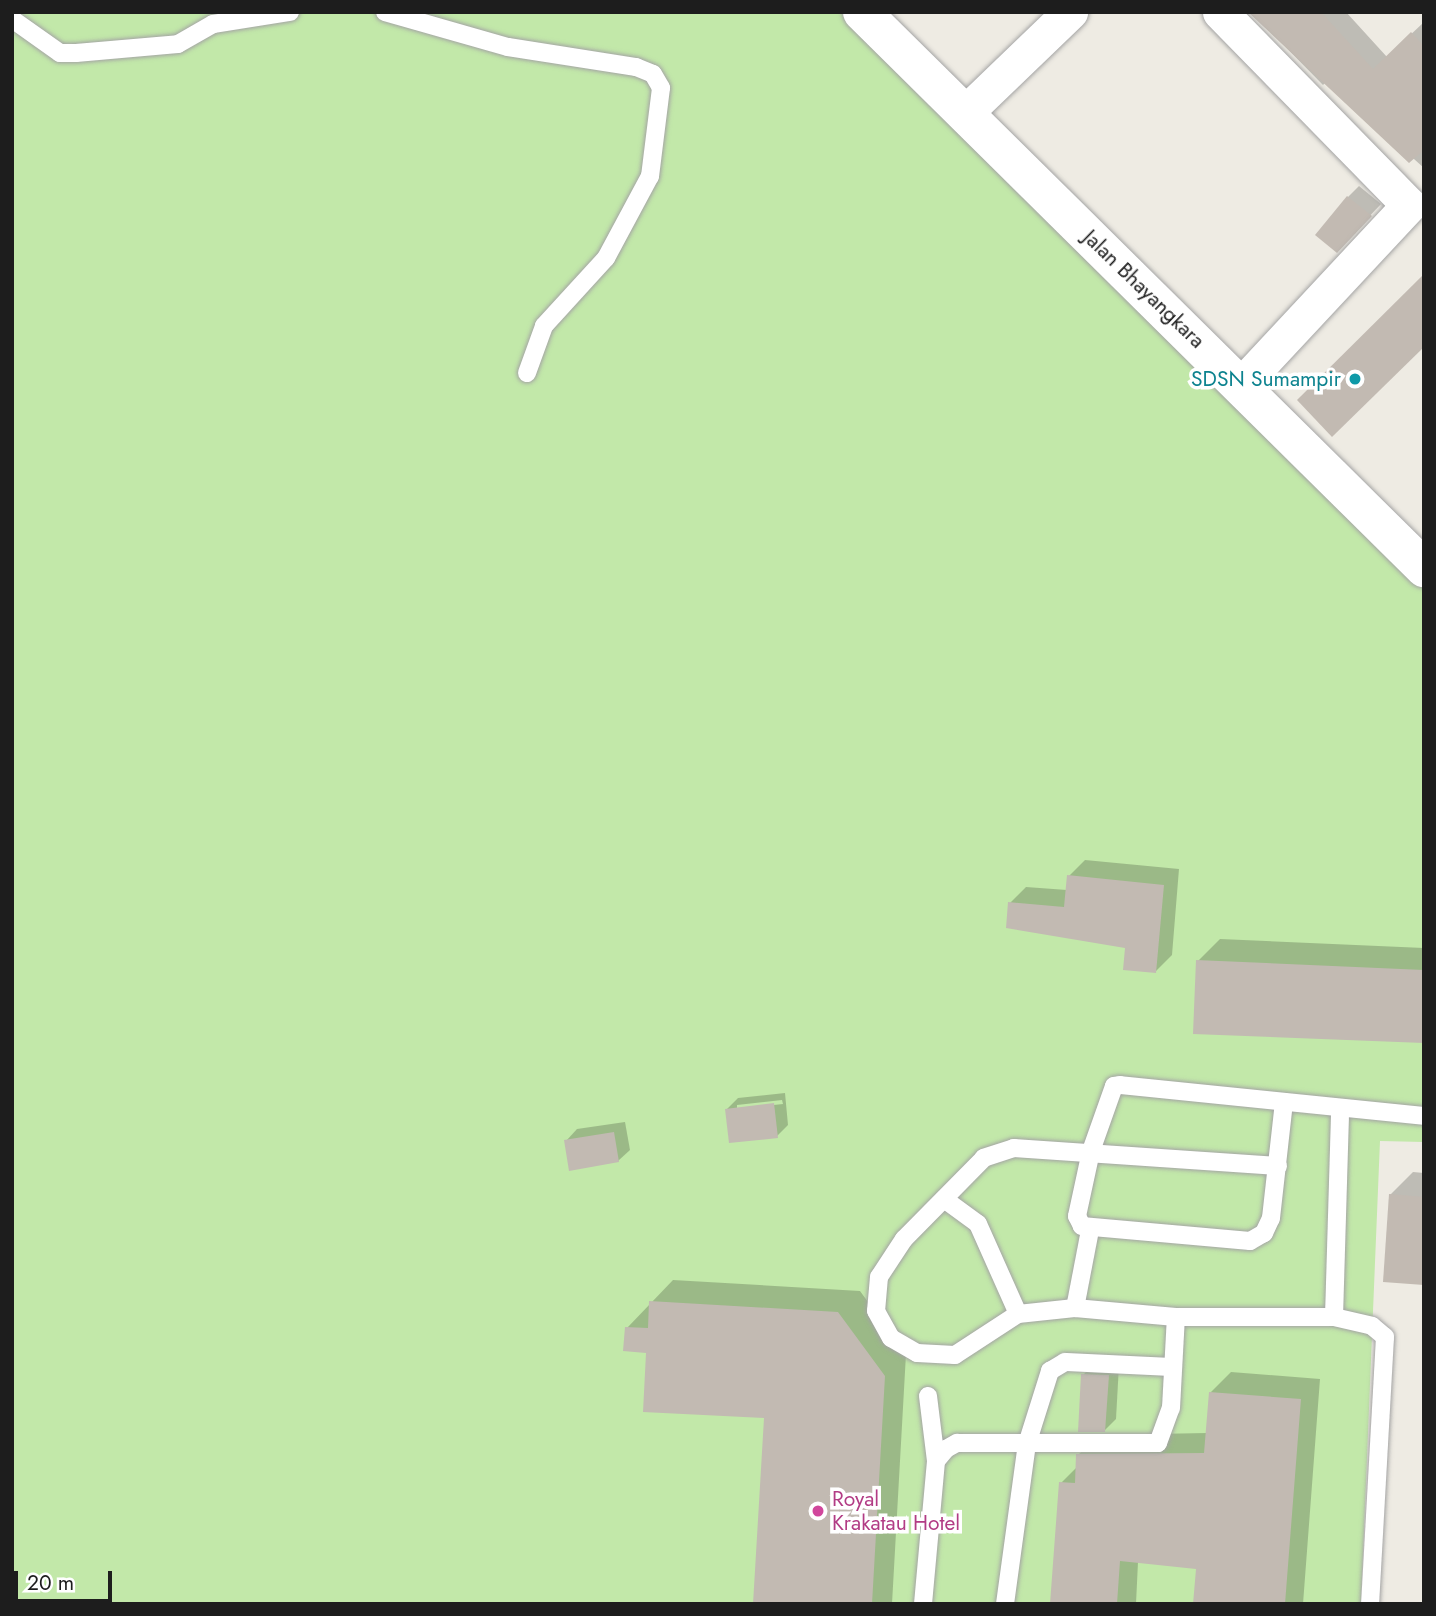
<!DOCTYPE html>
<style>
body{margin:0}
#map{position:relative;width:1436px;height:1616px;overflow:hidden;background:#eeebe3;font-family:Jost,sans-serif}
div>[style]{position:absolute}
.grass>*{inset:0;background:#c2e8a9}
.shadow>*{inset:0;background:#0003}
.building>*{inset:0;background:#c2bab2}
.roads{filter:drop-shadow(0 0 2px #a4a4a4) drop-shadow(0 0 2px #a4a4a4)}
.service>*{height:18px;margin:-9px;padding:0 9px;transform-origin:9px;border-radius:9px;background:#fff}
.minor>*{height:35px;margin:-17.5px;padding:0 17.5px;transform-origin:17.5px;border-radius:17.5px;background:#fff}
.tertiary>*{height:38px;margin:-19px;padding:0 19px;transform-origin:19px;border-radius:19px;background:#fff}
.dots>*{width:19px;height:19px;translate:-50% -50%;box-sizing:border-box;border:4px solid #fff;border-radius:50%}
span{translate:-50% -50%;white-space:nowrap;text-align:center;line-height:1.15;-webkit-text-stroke:7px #fff;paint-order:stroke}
.street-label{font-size:21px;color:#1d1d1d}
.culture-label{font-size:21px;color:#0d838f}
.right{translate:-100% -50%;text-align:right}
.hotel-label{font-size:21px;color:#b23c85}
.left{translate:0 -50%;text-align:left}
.frame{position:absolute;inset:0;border:14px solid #1d1d1d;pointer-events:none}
.scale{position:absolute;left:14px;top:1571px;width:98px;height:32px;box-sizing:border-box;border:4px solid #1d1d1d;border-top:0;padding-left:9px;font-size:21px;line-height:24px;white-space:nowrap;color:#1d1d1d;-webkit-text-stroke:5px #fff;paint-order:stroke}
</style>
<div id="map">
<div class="grass">
<div style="clip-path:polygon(12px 12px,840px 12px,1424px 576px,1424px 1142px,1380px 1141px,1361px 1604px,12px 1604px)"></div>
</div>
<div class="shadow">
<div style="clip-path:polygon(1251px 12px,1346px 12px,1387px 57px,1424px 22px,1424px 168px,1327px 81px,1323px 85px)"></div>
<div style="clip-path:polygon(1359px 186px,1381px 204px,1348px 239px,1348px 197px)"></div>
<div style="clip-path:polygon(1085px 860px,1179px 869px,1172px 955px,1156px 971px,1127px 946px,1010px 903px,1026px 887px,1067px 890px,1069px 876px)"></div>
<div style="clip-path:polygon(1220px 939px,1424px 948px,1424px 1041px,1198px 961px)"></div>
<div style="clip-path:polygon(evenodd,785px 1093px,788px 1125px,777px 1136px,727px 1109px,738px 1098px,785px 1093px,782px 1100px,783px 1104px,737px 1109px,737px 1105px,782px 1100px)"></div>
<div style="clip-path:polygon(625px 1122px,630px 1150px,618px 1161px,566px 1141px,577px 1129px)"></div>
<div style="clip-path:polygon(1413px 1172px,1424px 1173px,1424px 1283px,1390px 1195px)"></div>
<div style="clip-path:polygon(673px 1280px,860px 1291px,906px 1354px,892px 1604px,755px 1604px,766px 1417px,648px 1351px,627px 1328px)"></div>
<div style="clip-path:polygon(1094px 1364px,1119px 1365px,1116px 1419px,1105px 1430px,1083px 1375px)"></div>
<div style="clip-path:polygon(1231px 1372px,1320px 1379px,1303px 1604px,1195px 1604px,1197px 1568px,1138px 1562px,1136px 1604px,1052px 1604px,1061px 1483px,1078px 1466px,1078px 1455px,1099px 1435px,1207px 1433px,1210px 1393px)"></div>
<div style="clip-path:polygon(1424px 1573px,1424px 1604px,1422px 1604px)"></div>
</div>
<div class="building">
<div style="clip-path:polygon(1248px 12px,1321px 12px,1373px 69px,1411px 32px,1424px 46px,1424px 150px,1409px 163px)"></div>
<div style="clip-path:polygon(1347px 196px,1372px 216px,1337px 253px,1315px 235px)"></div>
<div style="clip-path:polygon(1424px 274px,1424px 347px,1332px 437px,1297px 400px)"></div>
<div style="clip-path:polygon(1067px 875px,1164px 885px,1156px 973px,1123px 970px,1125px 948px,1006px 928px,1008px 902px,1064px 907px)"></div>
<div style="clip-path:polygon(1196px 960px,1424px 970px,1424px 1043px,1193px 1034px)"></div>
<div style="clip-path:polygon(774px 1103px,778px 1138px,729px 1143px,725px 1109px)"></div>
<div style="clip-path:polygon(614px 1132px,619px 1162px,569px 1171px,564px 1140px)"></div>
<div style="clip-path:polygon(1389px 1194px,1424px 1197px,1424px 1285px,1383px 1282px)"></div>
<div style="clip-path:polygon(649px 1301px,838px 1312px,885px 1376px,872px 1604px,753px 1604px,764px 1418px,643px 1412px,646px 1353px,623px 1351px,625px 1327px,648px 1328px)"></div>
<div style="clip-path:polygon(1081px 1374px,1109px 1375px,1105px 1432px,1078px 1432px)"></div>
<div style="clip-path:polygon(1209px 1392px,1301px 1399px,1285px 1604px,1193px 1604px,1196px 1569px,1120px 1561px,1117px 1604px,1050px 1604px,1059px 1482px,1075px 1483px,1076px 1454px,1204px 1453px)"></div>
</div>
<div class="roads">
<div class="service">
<div style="left:385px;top:12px;width:128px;rotate:15.9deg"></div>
<div style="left:508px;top:47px;width:130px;rotate:8.9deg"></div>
<div style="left:636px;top:67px;width:18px;rotate:22deg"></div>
<div style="left:653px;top:74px;width:16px;rotate:60deg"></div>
<div style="left:661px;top:88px;width:89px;rotate:97.1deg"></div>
<div style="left:650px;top:176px;width:93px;rotate:118.2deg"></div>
<div style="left:606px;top:258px;width:92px;rotate:132.4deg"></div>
<div style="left:544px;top:326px;width:50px;rotate:109.9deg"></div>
<div style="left:12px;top:19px;width:59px;rotate:35.3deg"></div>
<div style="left:60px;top:53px;width:16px"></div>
<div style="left:76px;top:53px;width:102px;rotate:-5deg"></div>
<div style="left:178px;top:44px;width:40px;rotate:-29.7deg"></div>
<div style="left:213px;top:24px;width:78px;rotate:-8.9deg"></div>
<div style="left:1284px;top:1102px;width:117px;rotate:96.4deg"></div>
<div style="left:1271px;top:1218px;width:17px;rotate:115deg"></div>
<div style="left:1264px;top:1233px;width:16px;rotate:150deg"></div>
<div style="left:1250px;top:1241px;width:169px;rotate:-174.9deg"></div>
<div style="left:1082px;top:1226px;width:11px;rotate:-117deg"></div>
<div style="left:1077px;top:1216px;width:66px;rotate:-77.8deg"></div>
<div style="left:1091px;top:1151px;width:69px;rotate:-70.5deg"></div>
<div style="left:1114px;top:1086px;width:6px;rotate:-9deg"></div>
<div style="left:1120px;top:1085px;width:306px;rotate:5.8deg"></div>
<div style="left:1278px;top:1166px;width:265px;rotate:-176.1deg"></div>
<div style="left:1014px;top:1148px;width:32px;rotate:162deg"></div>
<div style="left:984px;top:1158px;width:114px;rotate:134.6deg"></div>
<div style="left:904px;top:1239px;width:45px;rotate:123.3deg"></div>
<div style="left:879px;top:1277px;width:34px;rotate:95deg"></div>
<div style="left:876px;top:1311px;width:31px;rotate:61deg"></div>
<div style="left:891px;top:1338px;width:30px;rotate:30deg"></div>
<div style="left:917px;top:1353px;width:38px;rotate:3deg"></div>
<div style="left:955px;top:1355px;width:75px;rotate:-33.1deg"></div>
<div style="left:1018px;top:1314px;width:57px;rotate:-6deg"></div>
<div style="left:1075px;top:1308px;width:101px;rotate:5.1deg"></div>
<div style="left:1176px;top:1317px;width:158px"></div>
<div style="left:1334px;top:1317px;width:39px;rotate:13deg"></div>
<div style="left:1372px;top:1326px;width:17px;rotate:40deg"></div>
<div style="left:1385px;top:1337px;width:267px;rotate:93.2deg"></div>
<div style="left:944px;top:1199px;width:42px;rotate:36.3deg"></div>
<div style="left:978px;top:1224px;width:98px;rotate:66deg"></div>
<div style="left:1075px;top:1308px;width:79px;rotate:-79.1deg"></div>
<div style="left:1334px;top:1317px;width:208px;rotate:-88.3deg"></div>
<div style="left:928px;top:1396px;width:65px;rotate:83deg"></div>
<div style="left:923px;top:1604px;width:144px;rotate:-84.8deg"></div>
<div style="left:936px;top:1461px;width:16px;rotate:-50deg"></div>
<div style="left:946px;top:1449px;width:13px;rotate:-29deg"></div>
<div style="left:957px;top:1443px;width:201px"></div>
<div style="left:1158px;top:1443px;width:37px;rotate:-70deg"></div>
<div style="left:1171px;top:1408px;width:91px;rotate:-86.9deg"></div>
<div style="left:1005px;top:1604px;width:162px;rotate:-82.2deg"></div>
<div style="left:1027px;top:1444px;width:77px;rotate:-72.5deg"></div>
<div style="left:1050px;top:1371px;width:17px;rotate:-31deg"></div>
<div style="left:1065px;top:1362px;width:108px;rotate:2.7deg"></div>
</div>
<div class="minor">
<div style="left:1220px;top:12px;width:270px;rotate:45.6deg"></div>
<div style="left:1409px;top:205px;width:245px;rotate:133deg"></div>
<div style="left:965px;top:113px;width:146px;rotate:-43.9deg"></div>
</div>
<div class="tertiary">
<div style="left:862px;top:12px;width:791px;rotate:44.69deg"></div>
</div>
</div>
<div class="dots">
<div style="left:1355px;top:379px;background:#0f9aa8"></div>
<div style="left:818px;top:1511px;background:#d1479c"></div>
</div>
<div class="street-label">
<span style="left:1144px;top:289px;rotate:44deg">Jalan Bhayangkara</span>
</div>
<div class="culture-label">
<span class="right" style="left:1341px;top:379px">SDSN Sumampir</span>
</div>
<div class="hotel-label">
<span class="left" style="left:832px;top:1511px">Royal<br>Krakatau Hotel</span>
</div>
<div class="frame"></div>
<div class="scale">20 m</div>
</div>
